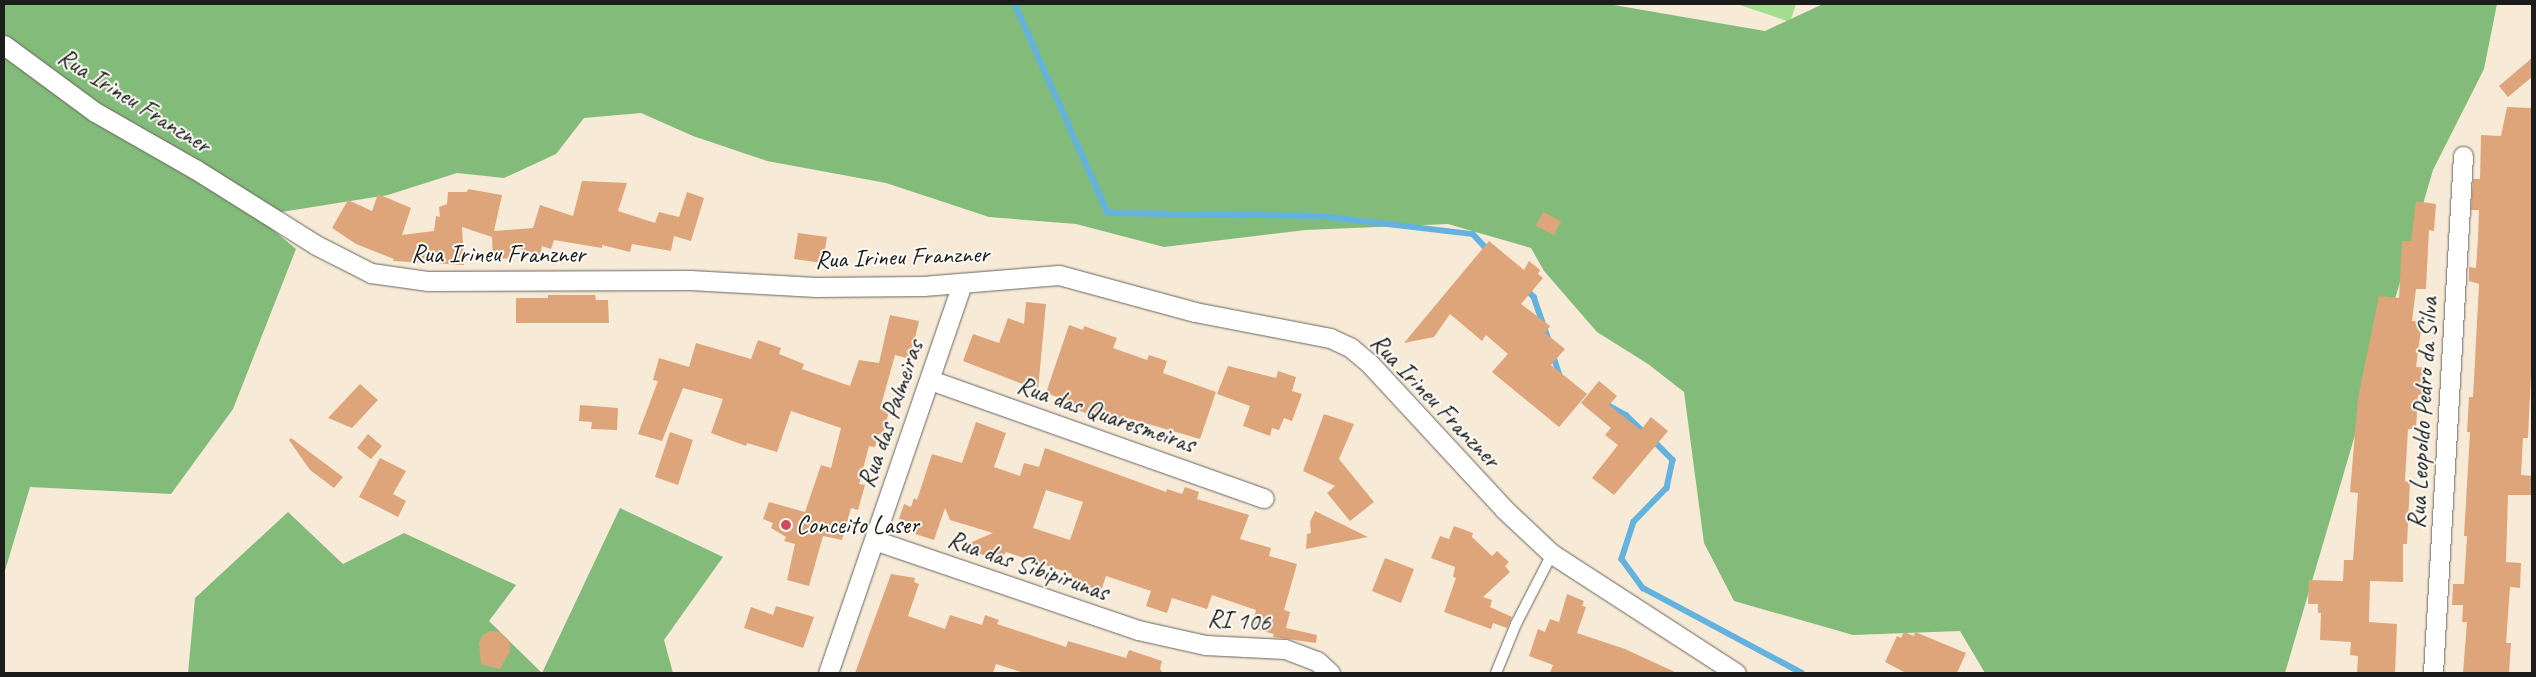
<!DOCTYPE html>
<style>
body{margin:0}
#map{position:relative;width:2536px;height:677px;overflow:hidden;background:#f7ebd8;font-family:Caveat,sans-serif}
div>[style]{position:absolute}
.green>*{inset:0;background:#a4dd8f}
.forest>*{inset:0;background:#83bc7a}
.stream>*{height:5.5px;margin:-2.75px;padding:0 2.75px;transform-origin:2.75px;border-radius:2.75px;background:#63b3de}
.building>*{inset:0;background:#dea57b}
.roads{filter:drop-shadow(0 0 1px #69645e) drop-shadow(0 0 1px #69645e)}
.lane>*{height:10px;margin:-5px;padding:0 5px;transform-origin:5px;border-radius:5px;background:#fff}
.street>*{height:19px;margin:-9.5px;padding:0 9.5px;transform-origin:9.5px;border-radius:9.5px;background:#fff}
.dots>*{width:14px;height:14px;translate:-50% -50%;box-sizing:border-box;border:2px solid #fdfcf7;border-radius:50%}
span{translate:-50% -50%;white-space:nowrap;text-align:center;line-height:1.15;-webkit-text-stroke:4px #fdfcf7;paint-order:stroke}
.street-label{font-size:25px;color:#1c1c1c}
.poi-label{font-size:25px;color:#1c1c1c}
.left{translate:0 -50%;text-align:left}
.frame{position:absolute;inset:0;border:5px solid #1c1c1c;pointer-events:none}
</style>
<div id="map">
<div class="green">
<div style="clip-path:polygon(1737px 4px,1796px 4px,1790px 22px)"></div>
</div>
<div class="forest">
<div style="clip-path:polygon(4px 4px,1608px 4px,1765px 31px,1823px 4px,2497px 4px,2484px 69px,2433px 170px,2285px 673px,1985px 673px,1960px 631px,1853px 635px,1734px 601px,1704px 543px,1684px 392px,1648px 364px,1597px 332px,1544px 271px,1531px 248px,1448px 224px,1306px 230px,1164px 247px,1076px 224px,989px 217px,886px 183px,767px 161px,693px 136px,641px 113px,584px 118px,556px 154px,504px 178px,457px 173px,388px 195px,269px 214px,276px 219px,272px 229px,296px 249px,233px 409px,171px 494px,30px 487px,4px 574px)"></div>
<div style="clip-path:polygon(620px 508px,723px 557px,664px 640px,673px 673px,188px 673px,195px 598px,288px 512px,343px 564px,404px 533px,516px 585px,489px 621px,542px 673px)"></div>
</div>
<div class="stream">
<div style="left:1015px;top:4px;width:229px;rotate:66deg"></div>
<div style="left:1108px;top:213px;width:211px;rotate:0.8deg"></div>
<div style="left:1319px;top:216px;width:155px;rotate:6.7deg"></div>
<div style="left:1473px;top:234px;width:23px;rotate:47deg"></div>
<div style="left:1525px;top:288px;width:13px;rotate:45deg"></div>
<div style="left:1534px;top:297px;width:46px;rotate:70.8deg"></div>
<div style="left:1553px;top:354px;width:25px;rotate:72deg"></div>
<div style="left:1606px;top:404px;width:23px;rotate:29deg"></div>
<div style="left:1626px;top:415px;width:28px;rotate:44deg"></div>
<div style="left:1653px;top:440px;width:28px;rotate:45deg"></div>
<div style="left:1673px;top:460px;width:29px;rotate:102deg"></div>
<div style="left:1667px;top:488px;width:47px;rotate:134.1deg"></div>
<div style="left:1634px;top:522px;width:39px;rotate:108deg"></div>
<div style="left:1622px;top:559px;width:36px;rotate:54deg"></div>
<div style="left:1643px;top:588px;width:180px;rotate:28.1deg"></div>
</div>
<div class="building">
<div style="clip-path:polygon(2532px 58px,2532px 77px,2508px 97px,2499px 86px)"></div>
<div style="clip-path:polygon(2507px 107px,2532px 108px,2532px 352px,2528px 438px,2523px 438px,2521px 475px,2532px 476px,2532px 495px,2508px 495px,2506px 562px,2521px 563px,2520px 588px,2510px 587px,2506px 643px,2511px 643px,2509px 673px,2463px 673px,2467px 622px,2462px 622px,2463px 605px,2452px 605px,2453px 584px,2464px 584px,2467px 536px,2464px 536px,2470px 432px,2467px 432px,2469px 397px,2473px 397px,2479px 284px,2469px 281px,2469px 267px,2476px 268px,2478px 238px,2479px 210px,2471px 210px,2473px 179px,2480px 179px,2481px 135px,2501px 136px)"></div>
<div style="clip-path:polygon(582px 181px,627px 183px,618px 211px,655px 223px,659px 212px,679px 217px,687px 192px,704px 198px,691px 241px,674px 236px,671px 251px,632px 244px,630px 252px,602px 245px,602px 248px,554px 240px,551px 249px,542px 246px,540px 255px,513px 247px,514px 258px,493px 259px,492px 237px,462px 227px,464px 265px,393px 261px,394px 259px,356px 244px,332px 228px,348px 200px,372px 211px,378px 194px,411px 208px,402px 235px,434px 231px,436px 216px,440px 217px,439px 207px,447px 204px,448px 192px,467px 192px,468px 189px,502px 195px,494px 231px,533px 228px,540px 205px,573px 216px)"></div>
<div style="clip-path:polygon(2416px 201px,2436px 204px,2434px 231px,2429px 230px,2426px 289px,2416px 289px,2412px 321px,2422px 322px,2416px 367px,2428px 368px,2424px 395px,2418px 395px,2416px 429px,2408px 429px,2405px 481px,2410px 482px,2407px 544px,2403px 544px,2403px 582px,2370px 581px,2369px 622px,2397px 624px,2395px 673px,2357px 673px,2358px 656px,2350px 655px,2351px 642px,2320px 640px,2321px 613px,2318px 613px,2318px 604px,2308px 604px,2309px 580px,2343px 581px,2344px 560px,2353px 560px,2358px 493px,2350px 492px,2358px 398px,2379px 296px,2399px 298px,2402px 241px,2411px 241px)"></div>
<div style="clip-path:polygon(1543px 212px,1561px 221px,1554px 235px,1536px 226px)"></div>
<div style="clip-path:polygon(798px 233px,827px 237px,823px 263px,794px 259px)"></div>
<div style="clip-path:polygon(1489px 241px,1524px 270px,1529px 261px,1540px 270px,1538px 274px,1543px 278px,1521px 304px,1550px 326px,1545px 333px,1565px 349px,1551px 365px,1587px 394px,1559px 427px,1492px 372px,1508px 354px,1486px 335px,1482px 341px,1450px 314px,1434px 337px,1404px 343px)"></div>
<div style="clip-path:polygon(548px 295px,595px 295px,596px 300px,608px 300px,609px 323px,516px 323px,516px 298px,548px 298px)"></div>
<div style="clip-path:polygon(1026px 302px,1046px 304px,1038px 390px,963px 361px,973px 334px,999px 343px,1008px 318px,1024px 324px)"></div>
<div style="clip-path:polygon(890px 315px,919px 321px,910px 359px,895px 355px,880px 409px,889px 411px,883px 435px,878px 434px,875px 447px,869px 446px,859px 484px,865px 485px,858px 510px,851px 508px,842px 540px,823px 536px,809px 586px,787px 580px,795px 544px,784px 541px,786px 537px,771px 528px,773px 523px,763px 519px,769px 502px,805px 512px,821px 465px,831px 468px,841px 428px,791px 411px,777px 452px,747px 443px,746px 446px,711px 433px,723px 399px,683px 388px,662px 441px,638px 434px,658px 381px,653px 380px,659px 358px,689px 367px,696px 343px,751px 359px,758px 340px,781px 348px,779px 354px,804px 364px,802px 369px,850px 386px,859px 360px,879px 363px)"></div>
<div style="clip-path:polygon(1069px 325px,1083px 330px,1084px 326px,1117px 338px,1113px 348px,1147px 360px,1149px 355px,1167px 361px,1163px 373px,1216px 392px,1200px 439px,1124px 417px,1120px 427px,1058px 402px,1060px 398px,1046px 393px)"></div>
<div style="clip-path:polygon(1228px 366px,1276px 378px,1278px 371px,1296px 377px,1292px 391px,1302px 394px,1292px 421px,1284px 418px,1279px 430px,1272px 428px,1270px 436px,1243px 426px,1250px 406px,1217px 394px)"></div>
<div style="clip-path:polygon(1599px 381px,1617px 396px,1609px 405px,1641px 430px,1651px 417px,1668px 431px,1614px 495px,1592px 478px,1618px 445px,1605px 435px,1611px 428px,1581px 403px)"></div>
<div style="clip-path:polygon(360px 384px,378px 400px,352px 428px,328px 418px)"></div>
<div style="clip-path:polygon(580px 405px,618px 408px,617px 430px,591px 429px,592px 422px,579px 421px)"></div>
<div style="clip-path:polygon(1324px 414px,1354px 424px,1339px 459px,1374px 502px,1350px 521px,1327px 493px,1335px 486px,1303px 471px)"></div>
<div style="clip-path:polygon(evenodd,976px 422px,1006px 433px,994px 467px,1020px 476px,1024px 463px,1039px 467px,1045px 448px,1166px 492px,1167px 489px,1182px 494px,1185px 487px,1199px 492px,1197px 499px,1249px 515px,1240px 539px,1271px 548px,1269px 556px,1297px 564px,1284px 610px,1290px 612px,1286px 628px,1317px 635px,1316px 643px,1273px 637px,1274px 634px,1251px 628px,1256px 610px,1212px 595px,1207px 609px,1172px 598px,1167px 613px,1146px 606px,1151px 591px,1106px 576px,1101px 591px,1070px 581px,1072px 574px,1006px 552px,1000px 561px,960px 547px,993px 533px,950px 520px,945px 508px,934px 540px,906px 531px,909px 522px,899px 519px,904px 504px,911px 507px,914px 498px,917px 500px,932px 454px,962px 463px,976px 422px,1046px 490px,1083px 502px,1070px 540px,1033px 528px,1046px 490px)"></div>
<div style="clip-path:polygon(670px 432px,693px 440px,678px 485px,655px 477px)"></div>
<div style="clip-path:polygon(368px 434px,382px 446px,371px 459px,357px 448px)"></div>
<div style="clip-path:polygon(291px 438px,343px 477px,334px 488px,310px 470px,289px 440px)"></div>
<div style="clip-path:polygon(380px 458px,406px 471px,393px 494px,406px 501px,398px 517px,359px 497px)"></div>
<div style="clip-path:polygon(1315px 511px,1368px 537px,1306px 549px,1307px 534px,1311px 533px,1310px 522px)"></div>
<div style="clip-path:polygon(1454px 526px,1473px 533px,1472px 537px,1492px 556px,1497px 551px,1509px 562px,1505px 566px,1510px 572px,1483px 597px,1492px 600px,1490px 607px,1512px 617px,1507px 628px,1493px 623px,1491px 629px,1444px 612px,1456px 578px,1453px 577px,1455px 567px,1431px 558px,1440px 536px,1449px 539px)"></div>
<div style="clip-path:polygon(1385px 558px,1414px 569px,1401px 603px,1372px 591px)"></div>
<div style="clip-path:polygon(891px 574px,915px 578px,914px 582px,919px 584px,908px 616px,945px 629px,950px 615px,982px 625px,985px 615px,999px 620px,997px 624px,1066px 647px,1068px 641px,1126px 658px,1129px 650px,1162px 661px,1160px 669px,1163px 673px,1024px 673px,996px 664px,993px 673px,855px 673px)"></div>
<div style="clip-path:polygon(1567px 594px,1584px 601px,1582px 606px,1586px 607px,1577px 633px,1625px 649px,1677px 673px,1550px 673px,1553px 665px,1529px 656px,1538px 629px,1545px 632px,1550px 619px,1559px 622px)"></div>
<div style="clip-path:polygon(776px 606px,814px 617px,803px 648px,744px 628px,751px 607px,773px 615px)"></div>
<div style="clip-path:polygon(490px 631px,500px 632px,510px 642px,510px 651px,500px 669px,481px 664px,479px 643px,482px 636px)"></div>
<div style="clip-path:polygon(1904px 632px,1914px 636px,1915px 632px,1966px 653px,1957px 673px,1906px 673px,1885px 662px,1897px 636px,1901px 638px)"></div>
</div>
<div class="roads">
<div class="lane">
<div style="left:1496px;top:673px;width:53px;rotate:-67.8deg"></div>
<div style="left:1516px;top:624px;width:79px;rotate:-62.8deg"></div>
</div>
<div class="street">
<div style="left:4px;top:45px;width:113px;rotate:36.4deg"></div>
<div style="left:95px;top:112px;width:115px;rotate:29.7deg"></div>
<div style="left:195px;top:169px;width:143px;rotate:32.1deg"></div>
<div style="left:316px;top:245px;width:62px;rotate:27deg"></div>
<div style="left:371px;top:273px;width:58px;rotate:8deg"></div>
<div style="left:428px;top:281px;width:262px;rotate:-0.2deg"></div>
<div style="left:690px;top:280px;width:126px;rotate:3.2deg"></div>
<div style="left:816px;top:287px;width:107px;rotate:-0.5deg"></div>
<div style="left:923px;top:286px;width:136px;rotate:-4.6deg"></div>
<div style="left:1059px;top:275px;width:141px;rotate:15.2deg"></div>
<div style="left:1195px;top:312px;width:137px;rotate:10.9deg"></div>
<div style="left:1330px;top:338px;width:23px;rotate:25deg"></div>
<div style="left:1351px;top:348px;width:23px;rotate:40deg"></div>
<div style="left:1369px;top:363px;width:199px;rotate:47.2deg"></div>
<div style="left:1504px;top:509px;width:66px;rotate:43.2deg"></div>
<div style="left:1552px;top:554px;width:219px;rotate:32.9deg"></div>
<div style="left:930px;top:380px;width:354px;rotate:19.5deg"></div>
<div style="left:874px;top:540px;width:279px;rotate:18.8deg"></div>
<div style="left:1138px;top:630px;width:69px;rotate:12.6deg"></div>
<div style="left:1205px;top:645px;width:80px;rotate:2.9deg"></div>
<div style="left:1285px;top:649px;width:34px;rotate:21deg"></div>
<div style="left:1317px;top:661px;width:18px;rotate:43deg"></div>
<div style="left:828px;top:673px;width:411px;rotate:-71deg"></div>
<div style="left:2433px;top:673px;width:518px;rotate:-86.68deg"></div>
</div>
</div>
<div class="dots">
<div style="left:786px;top:525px;background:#d1495b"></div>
</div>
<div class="street-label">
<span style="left:134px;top:101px;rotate:32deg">Rua Irineu Franzner</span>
<span style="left:498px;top:254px">Rua Irineu Franzner</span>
<span style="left:902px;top:257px;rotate:-2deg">Rua Irineu Franzner</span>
<span style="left:1435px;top:401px;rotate:46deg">Rua Irineu Franzner</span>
<span style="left:2423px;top:413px;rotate:-87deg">Rua Leopoldo Pedro da Silva</span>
<span style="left:891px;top:414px;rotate:-71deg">Rua das Palmeiras</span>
<span style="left:1106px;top:415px;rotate:19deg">Rua das Quaresmeiras</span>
<span style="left:1028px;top:566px;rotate:19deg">Rua das Sibipirunas</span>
<span style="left:1239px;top:621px;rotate:4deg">RI 106</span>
</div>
<div class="poi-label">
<span class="left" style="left:796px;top:525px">Conceito Laser</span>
</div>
<div class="frame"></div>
</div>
